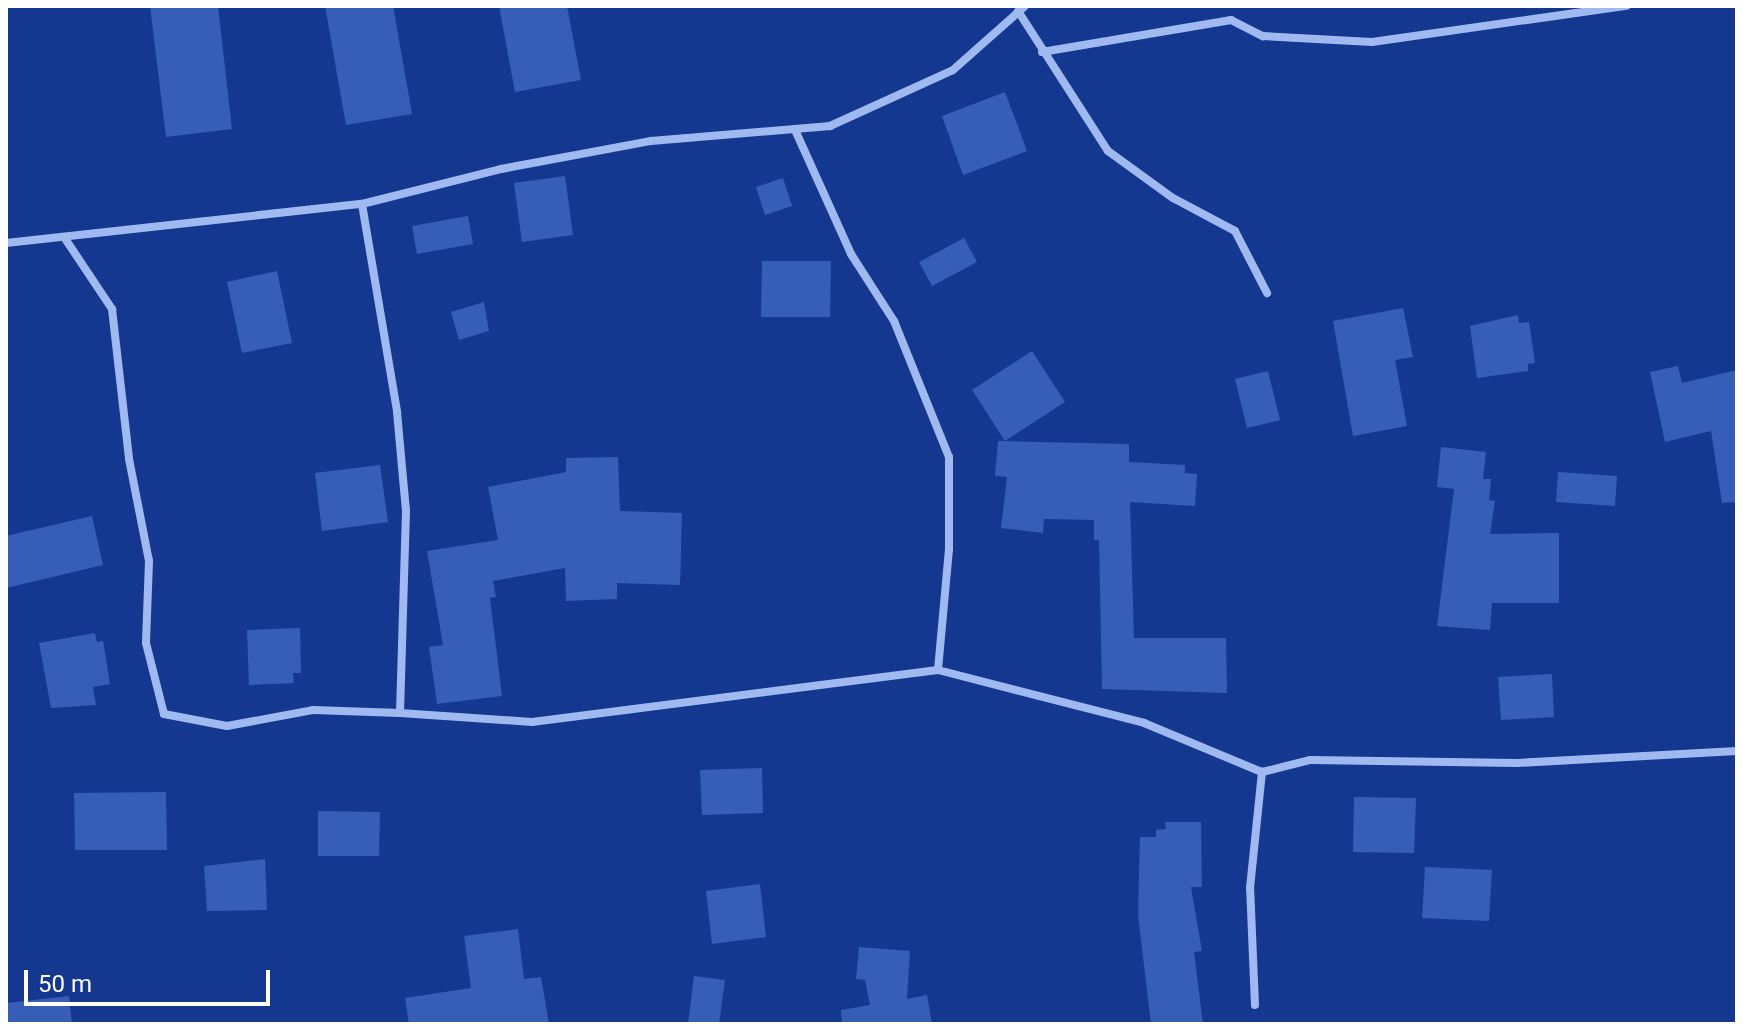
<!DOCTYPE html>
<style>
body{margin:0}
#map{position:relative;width:1743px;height:1030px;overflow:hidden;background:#143890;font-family:Roboto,sans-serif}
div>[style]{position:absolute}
.building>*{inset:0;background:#375eb7}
.minor>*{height:8px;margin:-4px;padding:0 4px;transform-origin:4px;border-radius:4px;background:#a0b9f1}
span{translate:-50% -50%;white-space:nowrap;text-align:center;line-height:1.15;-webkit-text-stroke:8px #143890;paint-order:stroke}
.frame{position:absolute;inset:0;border:8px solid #fff;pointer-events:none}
.scale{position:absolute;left:24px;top:970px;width:246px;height:36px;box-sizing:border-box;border:4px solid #fff;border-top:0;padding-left:10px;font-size:24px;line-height:28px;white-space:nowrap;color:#fff;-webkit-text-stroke:6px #143890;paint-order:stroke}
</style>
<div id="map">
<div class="building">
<div style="clip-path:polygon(150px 6px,218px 6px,232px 129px,166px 137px)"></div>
<div style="clip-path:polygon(325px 6px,393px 6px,412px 114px,346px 125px)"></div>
<div style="clip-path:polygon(499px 6px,567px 6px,581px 80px,515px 92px)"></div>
<div style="clip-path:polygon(1005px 92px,1027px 151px,963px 175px,942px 116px)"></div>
<div style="clip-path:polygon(565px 176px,573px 235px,522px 242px,514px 183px)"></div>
<div style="clip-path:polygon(783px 178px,792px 206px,765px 215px,756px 187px)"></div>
<div style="clip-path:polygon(468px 216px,473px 244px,417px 254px,412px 226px)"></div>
<div style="clip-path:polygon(964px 238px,977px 262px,932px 286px,919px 262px)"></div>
<div style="clip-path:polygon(762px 261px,831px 261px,830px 317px,761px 317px)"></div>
<div style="clip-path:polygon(277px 271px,292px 343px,242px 353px,227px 282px)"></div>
<div style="clip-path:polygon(484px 302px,489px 331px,459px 340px,451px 312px)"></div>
<div style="clip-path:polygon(1403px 308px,1413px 357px,1395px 360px,1407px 426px,1353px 436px,1333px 321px)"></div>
<div style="clip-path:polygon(1518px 315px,1519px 323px,1529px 322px,1535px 363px,1528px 364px,1528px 371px,1477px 378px,1470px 326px)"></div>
<div style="clip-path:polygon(1032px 351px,1065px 402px,1005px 441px,972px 390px)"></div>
<div style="clip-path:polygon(1678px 366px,1682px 383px,1737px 370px,1737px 502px,1722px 503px,1711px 431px,1665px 442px,1650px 372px)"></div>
<div style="clip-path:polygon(1268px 371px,1280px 420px,1247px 428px,1235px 379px)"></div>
<div style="clip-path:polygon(998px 441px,1129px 444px,1129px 462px,1185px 465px,1185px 473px,1197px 474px,1195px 506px,1130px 502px,1134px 638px,1226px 638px,1227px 693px,1102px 689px,1099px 540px,1094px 540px,1094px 520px,1044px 519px,1043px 533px,1001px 528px,1007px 477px,995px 476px)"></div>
<div style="clip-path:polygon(1441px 447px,1486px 452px,1483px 479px,1491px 479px,1489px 500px,1495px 501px,1490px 534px,1559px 533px,1559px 603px,1492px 603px,1490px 630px,1437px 626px,1454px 489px,1437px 487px)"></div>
<div style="clip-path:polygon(618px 457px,620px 511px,682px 513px,680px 585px,617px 583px,617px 599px,566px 601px,565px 568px,493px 581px,496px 597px,490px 598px,502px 696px,437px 704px,429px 647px,443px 645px,427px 551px,498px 540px,488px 487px,566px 472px,566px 458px)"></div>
<div style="clip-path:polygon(380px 465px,388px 522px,322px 531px,315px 473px)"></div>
<div style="clip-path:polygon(1558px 472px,1617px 476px,1615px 506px,1556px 502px)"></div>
<div style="clip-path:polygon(92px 516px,103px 565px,6px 588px,6px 536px)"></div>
<div style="clip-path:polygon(300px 628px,301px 673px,293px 673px,294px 683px,249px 685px,247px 630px)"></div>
<div style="clip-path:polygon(95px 633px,97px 642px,103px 641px,110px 684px,93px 687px,96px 705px,51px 708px,39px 643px)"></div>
<div style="clip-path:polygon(1552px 674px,1554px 717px,1501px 720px,1498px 677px)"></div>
<div style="clip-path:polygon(762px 768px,763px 813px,702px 815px,700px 770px)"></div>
<div style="clip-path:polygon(166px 792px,167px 850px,75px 850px,74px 793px)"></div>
<div style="clip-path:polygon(1354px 797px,1416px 798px,1414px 853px,1353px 852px)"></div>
<div style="clip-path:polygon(318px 811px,380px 812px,379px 856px,318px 856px)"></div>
<div style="clip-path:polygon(1165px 822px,1201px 822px,1202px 887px,1191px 887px,1202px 951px,1194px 952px,1203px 1024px,1151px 1024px,1138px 915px,1140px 837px,1156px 837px,1156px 830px,1166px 829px)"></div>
<div style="clip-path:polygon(265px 859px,267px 910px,207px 911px,204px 866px)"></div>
<div style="clip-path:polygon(1425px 867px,1492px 870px,1489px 921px,1422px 918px)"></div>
<div style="clip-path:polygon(760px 884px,766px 937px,712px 944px,706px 891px)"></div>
<div style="clip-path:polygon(518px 929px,524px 979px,541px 977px,549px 1024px,409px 1024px,405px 998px,471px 988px,464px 936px)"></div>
<div style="clip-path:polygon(859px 947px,910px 951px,907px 999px,927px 995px,932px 1024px,842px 1024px,841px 1010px,870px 1005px,865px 980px,856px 979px)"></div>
<div style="clip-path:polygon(694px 976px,725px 980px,719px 1024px,688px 1024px)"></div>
<div style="clip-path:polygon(69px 996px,72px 1024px,6px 1024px,6px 1003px)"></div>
</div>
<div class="minor">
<div style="left:1018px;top:11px;width:166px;rotate:57.3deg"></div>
<div style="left:1108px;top:151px;width:80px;rotate:35.9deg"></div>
<div style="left:1173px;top:198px;width:70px;rotate:28deg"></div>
<div style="left:1235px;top:231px;width:70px;rotate:62.7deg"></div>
<div style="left:1042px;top:52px;width:192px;rotate:-9.6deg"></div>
<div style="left:1231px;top:20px;width:36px;rotate:27deg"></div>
<div style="left:1263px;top:36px;width:109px;rotate:3.2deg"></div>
<div style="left:1372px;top:42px;width:257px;rotate:-8.1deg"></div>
<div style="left:796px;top:132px;width:134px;rotate:65.7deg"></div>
<div style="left:851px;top:254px;width:80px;rotate:57.3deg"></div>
<div style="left:894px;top:321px;width:147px;rotate:68deg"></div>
<div style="left:949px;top:457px;width:92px;rotate:90deg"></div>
<div style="left:949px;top:549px;width:121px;rotate:95.2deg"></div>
<div style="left:938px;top:670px;width:213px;rotate:14.4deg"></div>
<div style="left:1144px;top:723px;width:128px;rotate:22.6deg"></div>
<div style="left:362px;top:204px;width:211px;rotate:80.4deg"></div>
<div style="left:397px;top:412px;width:99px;rotate:84.8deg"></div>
<div style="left:406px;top:511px;width:202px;rotate:91.7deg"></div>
<div style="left:400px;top:713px;width:132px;rotate:3.9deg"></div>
<div style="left:532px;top:722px;width:409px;rotate:-7.3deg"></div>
<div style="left:64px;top:237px;width:87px;rotate:56.3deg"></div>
<div style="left:112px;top:309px;width:151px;rotate:83.5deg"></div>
<div style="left:129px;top:459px;width:104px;rotate:78.9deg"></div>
<div style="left:149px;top:561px;width:82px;rotate:92.1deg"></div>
<div style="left:146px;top:643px;width:73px;rotate:75.8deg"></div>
<div style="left:164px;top:714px;width:64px;rotate:10.8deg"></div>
<div style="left:227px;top:726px;width:87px;rotate:-10.5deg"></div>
<div style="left:313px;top:710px;width:87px;rotate:2deg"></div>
<div style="left:6px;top:243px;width:358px;rotate:-6.3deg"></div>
<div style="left:362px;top:204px;width:143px;rotate:-14.1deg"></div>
<div style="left:501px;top:169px;width:153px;rotate:-10.6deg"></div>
<div style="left:651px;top:141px;width:180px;rotate:-4.8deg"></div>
<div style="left:830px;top:126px;width:135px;rotate:-24.5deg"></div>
<div style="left:953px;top:70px;width:96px;rotate:-41.6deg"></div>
<div style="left:1255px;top:1005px;width:117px;rotate:-92.4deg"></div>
<div style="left:1250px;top:888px;width:117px;rotate:-84.1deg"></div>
<div style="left:1262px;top:772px;width:49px;rotate:-14deg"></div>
<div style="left:1310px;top:760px;width:207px;rotate:0.8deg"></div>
<div style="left:1517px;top:763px;width:220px;rotate:-3.1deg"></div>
</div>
<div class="frame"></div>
<div class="scale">50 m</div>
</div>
